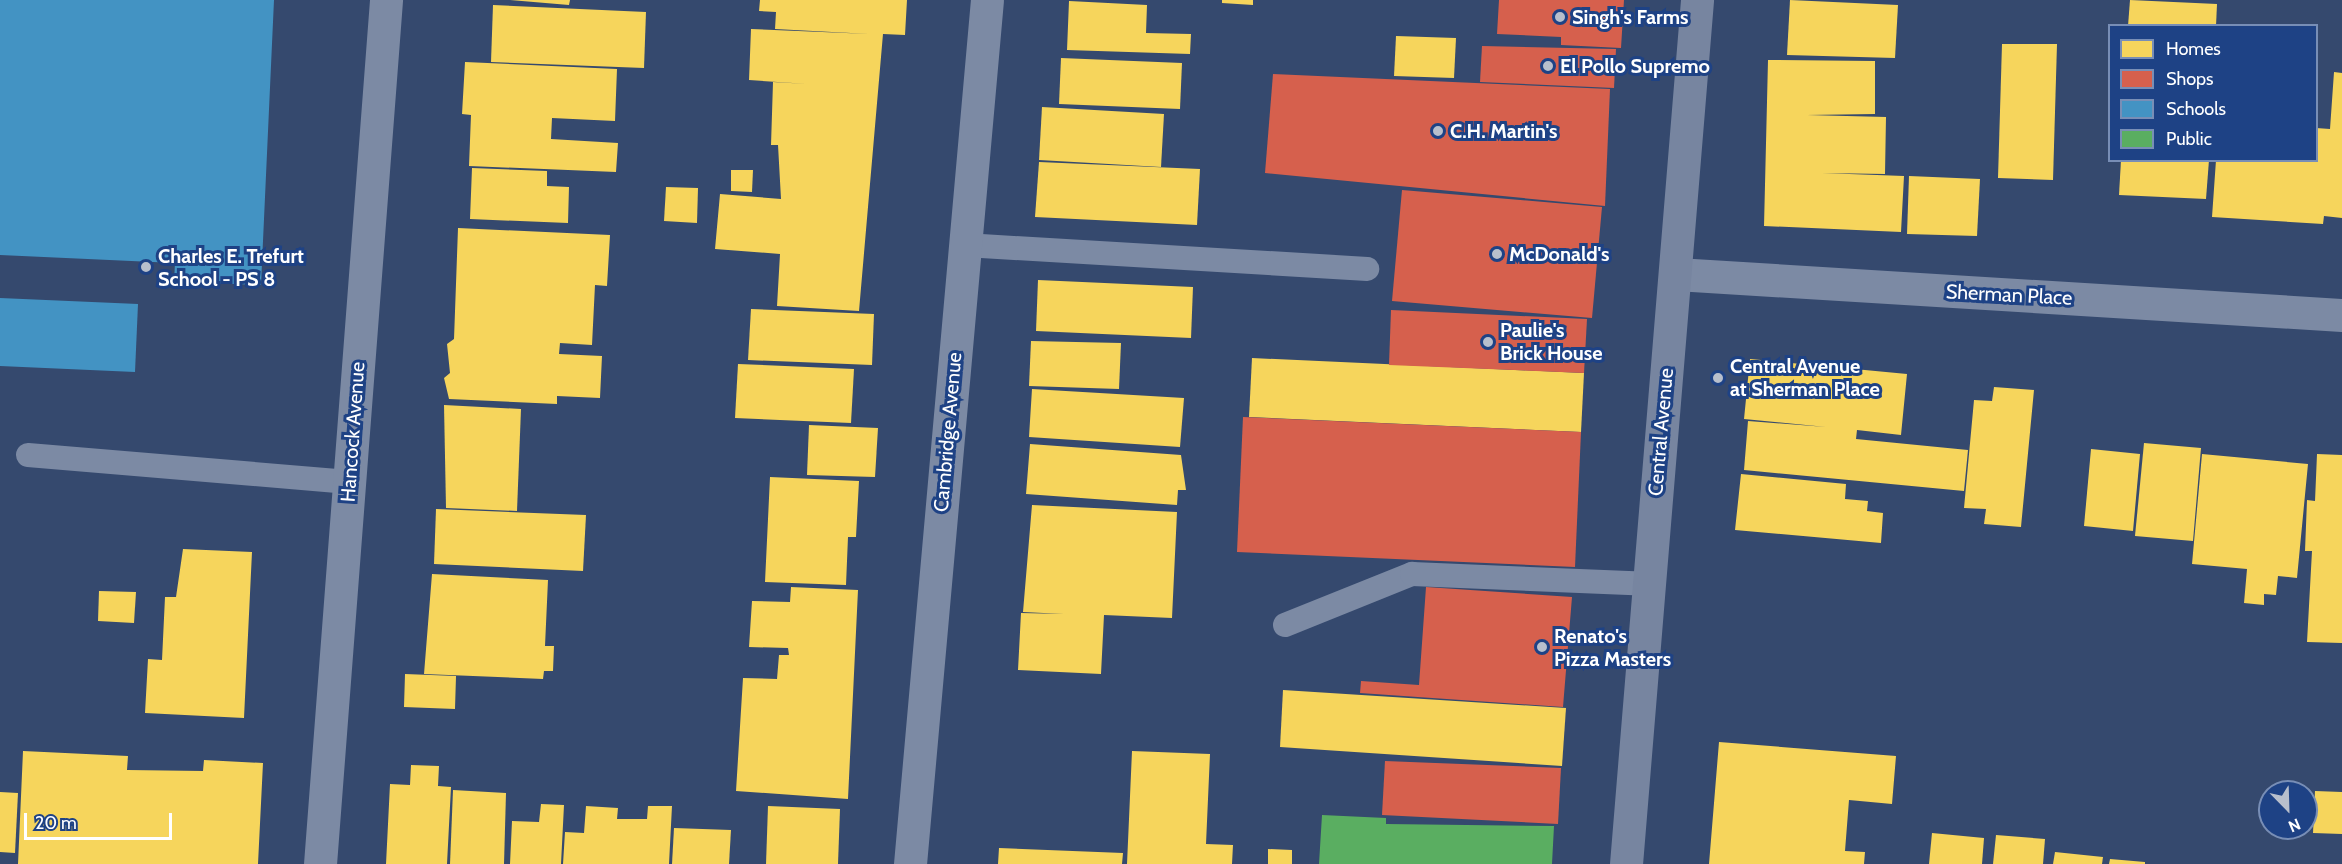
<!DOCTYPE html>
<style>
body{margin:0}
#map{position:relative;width:2342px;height:864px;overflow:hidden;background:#35496e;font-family:Cabin,sans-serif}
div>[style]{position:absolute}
.homes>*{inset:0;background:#f6d55c}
.shops>*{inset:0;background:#d6604d}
.schools>*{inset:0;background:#4393c3}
.public>*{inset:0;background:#5aae61}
.lane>*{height:24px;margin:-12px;padding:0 12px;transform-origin:12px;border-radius:12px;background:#7c8aa4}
.street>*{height:33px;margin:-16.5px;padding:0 16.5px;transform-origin:16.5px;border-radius:16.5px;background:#7c8aa4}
.secondary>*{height:33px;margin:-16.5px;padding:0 16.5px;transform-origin:16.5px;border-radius:16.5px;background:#7785a0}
.dots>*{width:16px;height:16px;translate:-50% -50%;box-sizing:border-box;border:3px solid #1e4285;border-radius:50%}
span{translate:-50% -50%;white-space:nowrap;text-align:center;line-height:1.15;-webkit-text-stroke:6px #1e4285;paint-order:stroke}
.poi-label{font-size:20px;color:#fff;font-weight:700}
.left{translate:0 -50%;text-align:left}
.street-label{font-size:20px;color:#fff}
.legend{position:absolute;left:2108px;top:24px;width:210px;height:138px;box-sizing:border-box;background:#1e4285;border:2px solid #788eb6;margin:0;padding:8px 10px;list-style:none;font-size:18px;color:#fff}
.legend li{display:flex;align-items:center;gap:12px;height:30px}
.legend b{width:30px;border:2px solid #788eb6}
.north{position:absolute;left:2258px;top:780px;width:60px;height:60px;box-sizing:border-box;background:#1e4285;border:2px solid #788eb6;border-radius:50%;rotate:157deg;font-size:16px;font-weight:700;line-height:24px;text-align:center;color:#fff}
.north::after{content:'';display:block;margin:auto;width:21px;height:27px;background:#b8bfcc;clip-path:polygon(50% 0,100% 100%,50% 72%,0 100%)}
.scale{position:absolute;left:24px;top:813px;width:148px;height:27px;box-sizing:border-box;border:3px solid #fff;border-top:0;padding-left:8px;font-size:18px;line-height:21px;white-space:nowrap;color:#fff;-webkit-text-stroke:4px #1e4285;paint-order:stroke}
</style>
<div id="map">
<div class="homes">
<div style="clip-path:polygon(510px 0,570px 0,569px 5px)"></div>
<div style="clip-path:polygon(760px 0,907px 0,905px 35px,883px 34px,859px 311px,777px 306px,780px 254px,715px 249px,720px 194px,781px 199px,778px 145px,771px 145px,773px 82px,808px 84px,749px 80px,751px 29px,870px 34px,775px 29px,776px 12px,759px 11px)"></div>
<div style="clip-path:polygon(1222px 0,1253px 0,1253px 5px,1222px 3px)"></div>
<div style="clip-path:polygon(1790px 0,1898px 5px,1895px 58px,1787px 55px)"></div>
<div style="clip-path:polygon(2130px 0,2217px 4px,2216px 26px,2128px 26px)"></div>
<div style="clip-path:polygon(1069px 1px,1147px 5px,1146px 33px,1191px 34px,1190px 54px,1067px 50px)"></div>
<div style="clip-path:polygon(493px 5px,646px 12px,644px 68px,491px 62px)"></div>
<div style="clip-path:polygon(1396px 36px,1456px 38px,1454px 78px,1394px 76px)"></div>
<div style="clip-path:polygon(2002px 44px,2057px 44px,2053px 180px,1998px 178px)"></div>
<div style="clip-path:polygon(1061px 58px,1182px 63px,1180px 109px,1059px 104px)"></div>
<div style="clip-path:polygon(1768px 60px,1875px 61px,1875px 114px,1807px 115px,1886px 117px,1885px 174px,1822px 173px,1904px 176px,1901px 232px,1764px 226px)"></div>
<div style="clip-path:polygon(465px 62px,617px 69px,615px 121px,552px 118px,551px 139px,618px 143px,616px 172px,469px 166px,471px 115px,462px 114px)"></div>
<div style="clip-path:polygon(2334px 72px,2342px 73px,2342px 218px,2324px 216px,2323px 224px,2212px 217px,2216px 160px,2316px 160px,2316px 128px,2330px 129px)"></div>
<div style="clip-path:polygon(1042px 107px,1164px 114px,1161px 167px,1039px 160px)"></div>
<div style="clip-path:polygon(2121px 160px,2209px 160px,2206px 199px,2119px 195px)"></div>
<div style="clip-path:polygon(1039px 162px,1200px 169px,1197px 225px,1035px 217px)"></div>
<div style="clip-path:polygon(472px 168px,547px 171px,547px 186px,569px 187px,568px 223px,470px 219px)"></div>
<div style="clip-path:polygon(731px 170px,753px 170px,752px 192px,731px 191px)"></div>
<div style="clip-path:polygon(1909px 176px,1980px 179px,1977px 236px,1907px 234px)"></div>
<div style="clip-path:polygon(666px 187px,698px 188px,697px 223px,664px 221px)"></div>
<div style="clip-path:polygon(458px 228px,610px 235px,607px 286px,595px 285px,592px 345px,560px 343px,559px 354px,602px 356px,600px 398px,557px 396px,557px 404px,449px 399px,444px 378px,450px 373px,447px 344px,454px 339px)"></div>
<div style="clip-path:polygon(1038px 280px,1193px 287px,1191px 338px,1036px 331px)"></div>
<div style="clip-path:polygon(751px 309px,874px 314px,872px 365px,748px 360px)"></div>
<div style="clip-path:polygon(1031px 341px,1121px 343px,1119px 389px,1029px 386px)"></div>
<div style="clip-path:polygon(1252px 358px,1584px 373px,1581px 432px,1249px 417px)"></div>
<div style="clip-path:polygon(1750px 359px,1907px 374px,1901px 435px,1857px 430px,1856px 439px,1968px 450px,1964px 491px,1744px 470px,1748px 421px,1826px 427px,1744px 419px)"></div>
<div style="clip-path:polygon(738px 364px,854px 369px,851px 423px,735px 418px)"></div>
<div style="clip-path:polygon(1994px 387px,2034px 390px,2021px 527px,1984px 524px,1986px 509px,1964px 508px,1974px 400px,1992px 401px)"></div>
<div style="clip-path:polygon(1032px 389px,1184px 398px,1180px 447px,1029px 437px)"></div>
<div style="clip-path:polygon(444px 405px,521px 409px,517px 511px,446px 508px)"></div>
<div style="clip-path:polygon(809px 425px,878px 428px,875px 477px,807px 475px)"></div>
<div style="clip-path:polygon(2144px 443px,2201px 448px,2193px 541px,2135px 536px)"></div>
<div style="clip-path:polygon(1030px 444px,1181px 455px,1186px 490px,1178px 490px,1177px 505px,1026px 494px)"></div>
<div style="clip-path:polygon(2091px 449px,2140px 454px,2133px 531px,2084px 526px)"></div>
<div style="clip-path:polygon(2202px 454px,2308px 464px,2297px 578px,2278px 576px,2276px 595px,2264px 594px,2264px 605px,2244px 603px,2247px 569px,2192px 564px)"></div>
<div style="clip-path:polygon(2317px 454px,2342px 455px,2342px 643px,2307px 642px,2312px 551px,2305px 551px,2307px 500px,2315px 501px)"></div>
<div style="clip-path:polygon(1741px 474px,1846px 484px,1845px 499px,1868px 501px,1867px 511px,1883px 513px,1881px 543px,1735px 530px)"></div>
<div style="clip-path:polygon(770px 477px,859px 481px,856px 537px,848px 537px,846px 585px,765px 582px)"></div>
<div style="clip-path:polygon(1032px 505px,1177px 512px,1172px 618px,1104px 615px,1101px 674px,1018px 670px,1021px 613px,1064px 614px,1023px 612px)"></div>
<div style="clip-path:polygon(436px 509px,586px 515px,583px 571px,434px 564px)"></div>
<div style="clip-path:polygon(183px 549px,252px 552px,244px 718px,145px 713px,148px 659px,162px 660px,165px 597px,176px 597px)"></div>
<div style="clip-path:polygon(432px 574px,548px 580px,545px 646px,554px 646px,553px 671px,544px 671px,543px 679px,424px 674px)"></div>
<div style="clip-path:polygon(791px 587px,858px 590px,848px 799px,736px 791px,743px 678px,777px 679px,779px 655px,789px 655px,788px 648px,749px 647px,752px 601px,790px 602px)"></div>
<div style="clip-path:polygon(99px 591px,136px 592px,134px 623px,98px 621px)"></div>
<div style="clip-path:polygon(405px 674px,456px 676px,455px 709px,404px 707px)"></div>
<div style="clip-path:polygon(1283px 690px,1566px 708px,1562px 766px,1280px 747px)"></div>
<div style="clip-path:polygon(1719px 742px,1896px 756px,1892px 804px,1849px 800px,1845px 851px,1865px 852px,1864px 864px,1709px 864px)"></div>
<div style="clip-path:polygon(23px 751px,128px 756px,127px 770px,203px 771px,204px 760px,263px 763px,258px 864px,18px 864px)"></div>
<div style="clip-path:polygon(1132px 751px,1210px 754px,1206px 844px,1233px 845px,1232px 864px,1127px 864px)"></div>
<div style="clip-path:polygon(411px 765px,439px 766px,438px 786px,451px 787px,447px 864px,386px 864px,390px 784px,410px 785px)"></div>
<div style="clip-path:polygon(453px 790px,506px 793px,504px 864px,450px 864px)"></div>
<div style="clip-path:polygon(2315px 791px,2342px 792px,2342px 834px,2313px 833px)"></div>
<div style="clip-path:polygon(0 792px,18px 793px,15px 853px,0 852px)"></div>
<div style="clip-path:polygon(541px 804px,564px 805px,561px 864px,510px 864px,512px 821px,539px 822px)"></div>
<div style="clip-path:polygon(586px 806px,618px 808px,617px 819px,647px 819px,648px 806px,672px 806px,669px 864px,563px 864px,565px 832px,584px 833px)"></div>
<div style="clip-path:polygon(768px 806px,840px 809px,838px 864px,766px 864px)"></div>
<div style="clip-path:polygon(674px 828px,731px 830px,729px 864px,672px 864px)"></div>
<div style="clip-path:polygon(1932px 833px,1984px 838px,1982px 864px,1929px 864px)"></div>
<div style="clip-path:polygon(1996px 835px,2045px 839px,2043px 864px,1993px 864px)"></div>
<div style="clip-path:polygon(999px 848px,1123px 853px,1122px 864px,998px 864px)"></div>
<div style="clip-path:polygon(1268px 849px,1292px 850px,1292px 864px,1268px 864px)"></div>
<div style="clip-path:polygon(2055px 852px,2103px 857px,2102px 864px,2053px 864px)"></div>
<div style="clip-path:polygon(2110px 859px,2145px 862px,2145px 864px,2109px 864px)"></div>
</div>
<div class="shops">
<div style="clip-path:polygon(1499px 0,1624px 0,1621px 48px,1561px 45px,1561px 37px,1497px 34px)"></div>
<div style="clip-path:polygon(1482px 46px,1616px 49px,1614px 88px,1480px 82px)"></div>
<div style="clip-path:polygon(1273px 74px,1610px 89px,1605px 206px,1265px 173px)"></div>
<div style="clip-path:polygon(1402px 190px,1602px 207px,1592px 318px,1392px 301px)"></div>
<div style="clip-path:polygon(1391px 310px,1587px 319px,1584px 373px,1389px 365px)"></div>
<div style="clip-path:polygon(1243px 417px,1581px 432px,1575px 567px,1237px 552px)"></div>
<div style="clip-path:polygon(1426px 587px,1572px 597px,1563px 707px,1360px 693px,1361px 681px,1419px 685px)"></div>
<div style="clip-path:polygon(1385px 761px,1561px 768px,1558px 824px,1382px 815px)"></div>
</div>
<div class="schools">
<div style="clip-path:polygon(0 0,274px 0,261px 285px,174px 282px,175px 263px,0 255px)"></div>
<div style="clip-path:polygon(0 298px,138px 304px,135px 372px,0 366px)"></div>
</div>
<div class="public">
<div style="clip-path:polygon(1322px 815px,1386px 818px,1386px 824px,1554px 826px,1552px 864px,1319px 864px)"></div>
</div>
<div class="lane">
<div style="left:965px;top:245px;width:403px;rotate:3.4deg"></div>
<div style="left:28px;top:455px;width:322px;rotate:4.8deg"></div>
<div style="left:1285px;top:625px;width:137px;rotate:-21.9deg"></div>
<div style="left:1412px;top:574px;width:235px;rotate:2.4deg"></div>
</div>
<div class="street">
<div style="left:1676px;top:274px;width:667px;rotate:3.52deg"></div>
<div style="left:320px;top:864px;width:867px;rotate:-85.63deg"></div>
<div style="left:910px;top:864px;width:867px;rotate:-84.91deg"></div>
</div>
<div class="secondary">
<div style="left:1626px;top:864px;width:867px;rotate:-85.3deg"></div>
</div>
<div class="dots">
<div style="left:1560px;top:17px;background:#b8bfcc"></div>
<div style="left:1548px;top:66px;background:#b8bfcc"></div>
<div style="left:1438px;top:131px;background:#b8bfcc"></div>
<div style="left:1497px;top:254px;background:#b8bfcc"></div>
<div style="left:146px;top:267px;background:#b8bfcc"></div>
<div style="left:1488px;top:342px;background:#b8bfcc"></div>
<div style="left:1718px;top:378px;background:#b8bfcc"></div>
<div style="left:1542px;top:647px;background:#b8bfcc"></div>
</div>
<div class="poi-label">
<span class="left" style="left:1572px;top:17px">Singh's Farms</span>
<span class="left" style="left:1560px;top:66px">El Pollo Supremo</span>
<span class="left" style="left:1450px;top:131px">C.H. Martin's</span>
<span class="left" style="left:1509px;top:254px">McDonald's</span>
<span class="left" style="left:158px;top:268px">Charles E. Trefurt<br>School - PS 8</span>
<span class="left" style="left:1500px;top:342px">Paulie's<br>Brick House</span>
<span class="left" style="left:1730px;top:378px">Central Avenue<br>at Sherman Place</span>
<span class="left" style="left:1554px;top:648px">Renato's<br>Pizza Masters</span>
</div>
<div class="street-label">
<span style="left:2009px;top:295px;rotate:3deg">Sherman Place</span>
<span style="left:353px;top:432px;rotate:-86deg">Hancock Avenue</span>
<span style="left:948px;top:432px;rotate:-85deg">Cambridge Avenue</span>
<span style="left:1661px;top:432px;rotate:-85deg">Central Avenue</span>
</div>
<ul class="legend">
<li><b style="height:16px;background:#f6d55c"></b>Homes</li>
<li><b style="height:16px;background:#d6604d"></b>Shops</li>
<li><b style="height:16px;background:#4393c3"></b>Schools</li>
<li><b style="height:16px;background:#5aae61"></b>Public</li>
</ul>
<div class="north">N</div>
<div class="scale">20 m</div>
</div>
